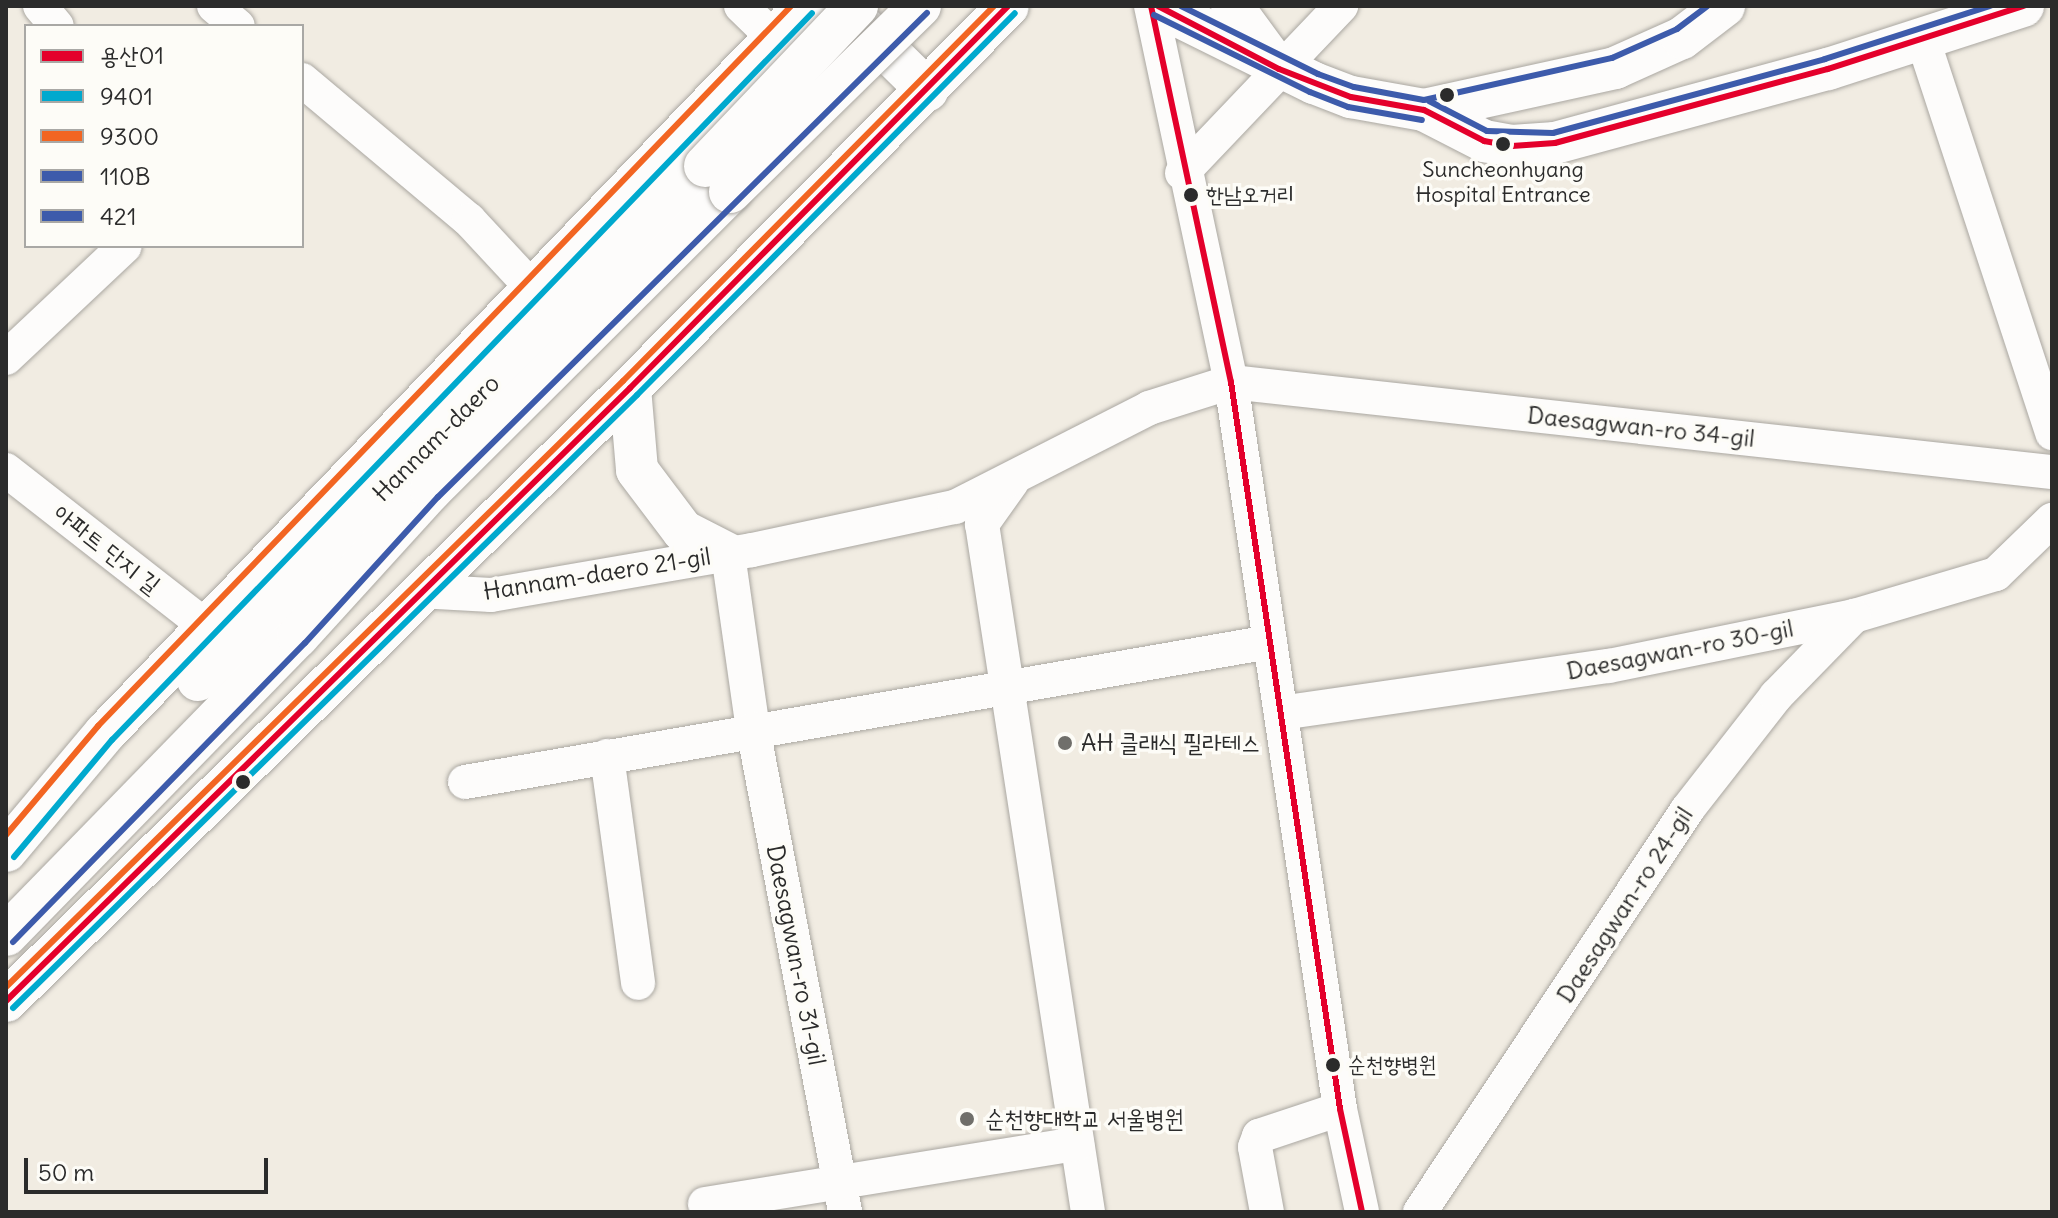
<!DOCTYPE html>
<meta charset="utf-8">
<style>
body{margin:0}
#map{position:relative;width:2058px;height:1218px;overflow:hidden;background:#f1ece2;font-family:Delius,"Poor Story",sans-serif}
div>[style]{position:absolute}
.roads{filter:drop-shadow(0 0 2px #aaa7a1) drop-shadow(0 0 2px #aaa7a1)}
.minor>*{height:34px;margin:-17px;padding:0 17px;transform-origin:17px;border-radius:17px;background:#fdfcfb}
.major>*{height:42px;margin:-21px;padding:0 21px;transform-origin:21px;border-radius:21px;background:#fdfcfb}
.bridges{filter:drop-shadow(0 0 2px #aaa7a1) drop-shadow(0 0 2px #aaa7a1)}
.major-bridge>*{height:42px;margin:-21px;padding:0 21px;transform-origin:21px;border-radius:21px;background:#fdfcfb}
.bus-1>*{height:6px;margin:-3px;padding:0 3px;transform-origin:3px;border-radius:3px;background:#e4002b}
.bus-2>*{height:6px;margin:-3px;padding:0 3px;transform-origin:3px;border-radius:3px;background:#00a9ce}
.bus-3>*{height:6px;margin:-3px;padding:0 3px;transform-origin:3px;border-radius:3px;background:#f26522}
.bus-4>*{height:6px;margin:-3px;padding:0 3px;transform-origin:3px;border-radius:3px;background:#3d5bab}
.bus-5>*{height:6px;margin:-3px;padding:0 3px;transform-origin:3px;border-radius:3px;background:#3d5bab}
.dots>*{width:22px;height:22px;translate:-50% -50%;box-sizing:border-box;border:4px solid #fdfcf7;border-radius:50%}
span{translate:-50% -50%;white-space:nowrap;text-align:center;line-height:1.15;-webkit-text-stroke:7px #fdfcf7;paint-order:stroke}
.bus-label{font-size:22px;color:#2b2b2b}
.left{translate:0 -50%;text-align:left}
.street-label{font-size:24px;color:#2b2b2b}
.poi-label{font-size:24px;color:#2b2b2b}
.frame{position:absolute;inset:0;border:8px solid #2b2b2b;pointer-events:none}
.legend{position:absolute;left:24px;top:24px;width:280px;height:224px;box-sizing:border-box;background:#fdfcf7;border:2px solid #a9a8a5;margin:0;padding:10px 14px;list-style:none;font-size:24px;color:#2b2b2b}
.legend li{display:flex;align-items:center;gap:16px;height:40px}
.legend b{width:40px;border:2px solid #a9a8a5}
.scale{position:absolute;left:24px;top:1158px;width:244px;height:36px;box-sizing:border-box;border:4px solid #2b2b2b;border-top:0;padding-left:10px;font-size:24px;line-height:28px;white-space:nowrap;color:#2b2b2b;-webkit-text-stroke:6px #fdfcf7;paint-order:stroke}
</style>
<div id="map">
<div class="roads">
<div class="minor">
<div style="left:40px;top:6px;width:26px;rotate:50deg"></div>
<div style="left:214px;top:6px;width:31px;rotate:40deg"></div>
<div style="left:741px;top:6px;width:47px;rotate:44.1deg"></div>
<div style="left:1151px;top:6px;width:384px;rotate:78deg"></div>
<div style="left:1231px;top:382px;width:735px;rotate:81.47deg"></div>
<div style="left:1340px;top:1109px;width:105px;rotate:77.9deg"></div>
<div style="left:1923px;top:40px;width:414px;rotate:71.8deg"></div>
<div style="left:302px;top:80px;width:218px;rotate:40deg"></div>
<div style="left:469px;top:220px;width:96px;rotate:47.1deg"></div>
<div style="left:1182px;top:173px;width:231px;rotate:-46.4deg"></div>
<div style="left:6px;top:358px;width:163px;rotate:-43.3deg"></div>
<div style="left:6px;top:470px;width:256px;rotate:38deg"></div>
<div style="left:1012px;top:482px;width:52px;rotate:125.5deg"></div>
<div style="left:982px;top:524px;width:696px;rotate:81.24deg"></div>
<div style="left:728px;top:554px;width:177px;rotate:81.9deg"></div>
<div style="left:753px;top:729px;width:492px;rotate:79.2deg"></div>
<div style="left:419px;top:591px;width:72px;rotate:3.2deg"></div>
<div style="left:491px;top:595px;width:265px;rotate:-9.8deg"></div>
<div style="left:752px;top:550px;width:208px;rotate:-12deg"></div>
<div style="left:955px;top:507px;width:218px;rotate:-27deg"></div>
<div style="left:1149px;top:408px;width:86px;rotate:-17.6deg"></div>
<div style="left:1231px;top:382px;width:826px;rotate:6.26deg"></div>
<div style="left:1281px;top:713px;width:331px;rotate:-8.2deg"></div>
<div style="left:1609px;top:666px;width:250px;rotate:-11.5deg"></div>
<div style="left:1854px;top:616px;width:148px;rotate:-16.5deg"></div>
<div style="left:1996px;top:574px;width:78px;rotate:-44deg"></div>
<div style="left:607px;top:756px;width:229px;rotate:82.2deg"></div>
<div style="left:465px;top:782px;width:817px;rotate:-9.87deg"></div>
<div style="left:705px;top:1204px;width:377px;rotate:-9.2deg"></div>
<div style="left:1267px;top:1212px;width:66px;rotate:-100.5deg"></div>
<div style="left:1255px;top:1147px;width:12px;rotate:-70deg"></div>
<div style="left:1259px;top:1136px;width:85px;rotate:-18.4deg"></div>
<div style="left:1420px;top:1212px;width:483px;rotate:-56.4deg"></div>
<div style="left:1687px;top:810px;width:145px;rotate:-52deg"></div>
<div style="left:1776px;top:696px;width:112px;rotate:-45.7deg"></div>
</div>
<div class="major">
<div style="left:1158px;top:6px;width:174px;rotate:26.3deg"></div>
<div style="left:1314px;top:83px;width:40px;rotate:21deg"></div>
<div style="left:1351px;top:97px;width:74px;rotate:10.1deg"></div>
<div style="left:1424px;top:110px;width:196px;rotate:-12.4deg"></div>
<div style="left:1615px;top:68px;width:73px;rotate:-24.1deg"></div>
<div style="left:1682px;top:38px;width:53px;rotate:-37.3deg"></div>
<div style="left:1232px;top:6px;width:66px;rotate:53.7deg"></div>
<div style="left:854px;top:18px;width:103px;rotate:44.6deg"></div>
<div style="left:1424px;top:110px;width:68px;rotate:27.3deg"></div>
<div style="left:1484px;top:141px;width:28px;rotate:10deg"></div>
<div style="left:1512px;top:146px;width:43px;rotate:-4deg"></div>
<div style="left:1555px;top:143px;width:283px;rotate:-15.2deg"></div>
<div style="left:1828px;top:69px;width:205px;rotate:-17.9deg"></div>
<div style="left:630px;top:388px;width:82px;rotate:85.1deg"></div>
<div style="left:637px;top:470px;width:76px;rotate:53deg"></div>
<div style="left:683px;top:531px;width:51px;rotate:27.1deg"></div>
<div style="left:198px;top:680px;width:722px;rotate:-45.39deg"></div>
<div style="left:6px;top:851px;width:154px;rotate:-50deg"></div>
<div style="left:105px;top:733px;width:1009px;rotate:-46.08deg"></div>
<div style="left:6px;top:935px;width:418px;rotate:-45.7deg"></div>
<div style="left:298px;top:636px;width:197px;rotate:-47.7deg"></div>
<div style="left:431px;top:490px;width:422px;rotate:-44.9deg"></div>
<div style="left:6px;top:1001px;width:875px;rotate:-44.49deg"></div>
<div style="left:630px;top:388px;width:537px;rotate:-45.3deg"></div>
</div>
</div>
<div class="bridges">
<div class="major-bridge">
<div style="left:705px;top:166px;width:221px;rotate:-46.5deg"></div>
<div style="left:730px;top:192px;width:266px;rotate:-44.4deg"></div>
</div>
</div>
<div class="bus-1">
<div style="left:1151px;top:6px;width:384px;rotate:78deg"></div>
<div style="left:1231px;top:382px;width:735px;rotate:81.47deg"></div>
<div style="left:1340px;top:1109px;width:105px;rotate:77.9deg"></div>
<div style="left:1158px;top:6px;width:136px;rotate:27.5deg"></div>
<div style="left:1279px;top:69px;width:77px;rotate:21.3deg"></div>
<div style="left:1351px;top:97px;width:74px;rotate:10.1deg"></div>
<div style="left:1424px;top:110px;width:68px;rotate:27.3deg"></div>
<div style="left:1484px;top:141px;width:28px;rotate:10deg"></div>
<div style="left:1512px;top:146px;width:43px;rotate:-4deg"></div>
<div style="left:1555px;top:143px;width:283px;rotate:-15.2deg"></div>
<div style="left:1828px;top:69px;width:205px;rotate:-17.9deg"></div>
<div style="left:6px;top:1001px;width:875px;rotate:-44.49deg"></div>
<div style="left:630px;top:388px;width:537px;rotate:-45.3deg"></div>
</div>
<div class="bus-2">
<div style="left:14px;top:857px;width:153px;rotate:-50.1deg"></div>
<div style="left:112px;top:740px;width:1009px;rotate:-46.08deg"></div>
<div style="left:13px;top:1008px;width:875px;rotate:-44.49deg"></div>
<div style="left:637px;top:395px;width:537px;rotate:-45.3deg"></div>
</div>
<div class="bus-3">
<div style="left:6px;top:835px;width:143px;rotate:-49.8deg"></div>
<div style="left:98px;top:726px;width:999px;rotate:-46.09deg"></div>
<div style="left:6px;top:987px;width:865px;rotate:-44.48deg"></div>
<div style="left:623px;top:381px;width:528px;rotate:-45.31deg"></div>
</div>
<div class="bus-4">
<div style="left:1154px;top:15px;width:174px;rotate:26.3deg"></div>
<div style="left:1310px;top:92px;width:41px;rotate:21.5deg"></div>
<div style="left:1348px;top:107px;width:75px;rotate:10deg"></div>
<div style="left:13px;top:942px;width:418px;rotate:-45.7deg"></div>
<div style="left:305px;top:643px;width:197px;rotate:-47.7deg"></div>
<div style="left:438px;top:497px;width:688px;rotate:-44.71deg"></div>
</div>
<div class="bus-5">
<div style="left:1181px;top:6px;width:153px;rotate:26.4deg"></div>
<div style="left:1318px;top:74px;width:38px;rotate:20deg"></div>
<div style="left:1354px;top:87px;width:71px;rotate:10.5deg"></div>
<div style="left:1424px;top:100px;width:193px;rotate:-12.6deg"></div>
<div style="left:1612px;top:58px;width:71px;rotate:-24deg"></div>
<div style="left:1677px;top:29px;width:38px;rotate:-37deg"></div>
<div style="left:1429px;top:101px;width:65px;rotate:27.3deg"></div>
<div style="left:1487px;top:131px;width:66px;rotate:1.7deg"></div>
<div style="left:1553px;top:133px;width:282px;rotate:-15.2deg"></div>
<div style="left:1825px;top:59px;width:173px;rotate:-17.8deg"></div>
</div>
<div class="dots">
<div style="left:1447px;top:95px;background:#2b2b2b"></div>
<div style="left:1503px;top:144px;background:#2b2b2b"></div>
<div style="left:1191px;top:195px;background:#2b2b2b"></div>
<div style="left:1065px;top:743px;background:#706f6b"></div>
<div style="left:243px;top:782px;background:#2b2b2b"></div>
<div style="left:1333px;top:1065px;background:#2b2b2b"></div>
<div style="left:967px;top:1119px;background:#706f6b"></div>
</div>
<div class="bus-label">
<span style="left:1503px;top:182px">Suncheonhyang<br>Hospital Entrance</span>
<span class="left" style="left:1206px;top:195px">한남오거리</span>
<span class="left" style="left:1348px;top:1065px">순천향병원</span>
</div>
<div class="street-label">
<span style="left:1641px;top:427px;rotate:6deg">Daesagwan-ro 34-gil</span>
<span style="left:436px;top:438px;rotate:-45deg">Hannam-daero</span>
<span style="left:107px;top:549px;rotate:38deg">아파트 단지 길</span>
<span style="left:597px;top:574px;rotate:-9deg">Hannam-daero 21-gil</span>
<span style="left:1680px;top:650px;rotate:-11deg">Daesagwan-ro 30-gil</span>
<span style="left:1625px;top:905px;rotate:-57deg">Daesagwan-ro 24-gil</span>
<span style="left:796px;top:955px;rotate:79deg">Daesagwan-ro 31-gil</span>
</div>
<div class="poi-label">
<span class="left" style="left:1081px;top:743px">AH 클래식 필라테스</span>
<span class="left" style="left:985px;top:1119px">순천향대학교 서울병원</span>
</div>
<div class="frame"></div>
<ul class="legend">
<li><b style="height:10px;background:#e4002b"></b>용산01</li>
<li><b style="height:10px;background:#00a9ce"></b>9401</li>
<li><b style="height:10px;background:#f26522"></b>9300</li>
<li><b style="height:10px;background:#3d5bab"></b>110B</li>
<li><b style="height:10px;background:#3d5bab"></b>421</li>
</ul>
<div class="scale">50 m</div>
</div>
